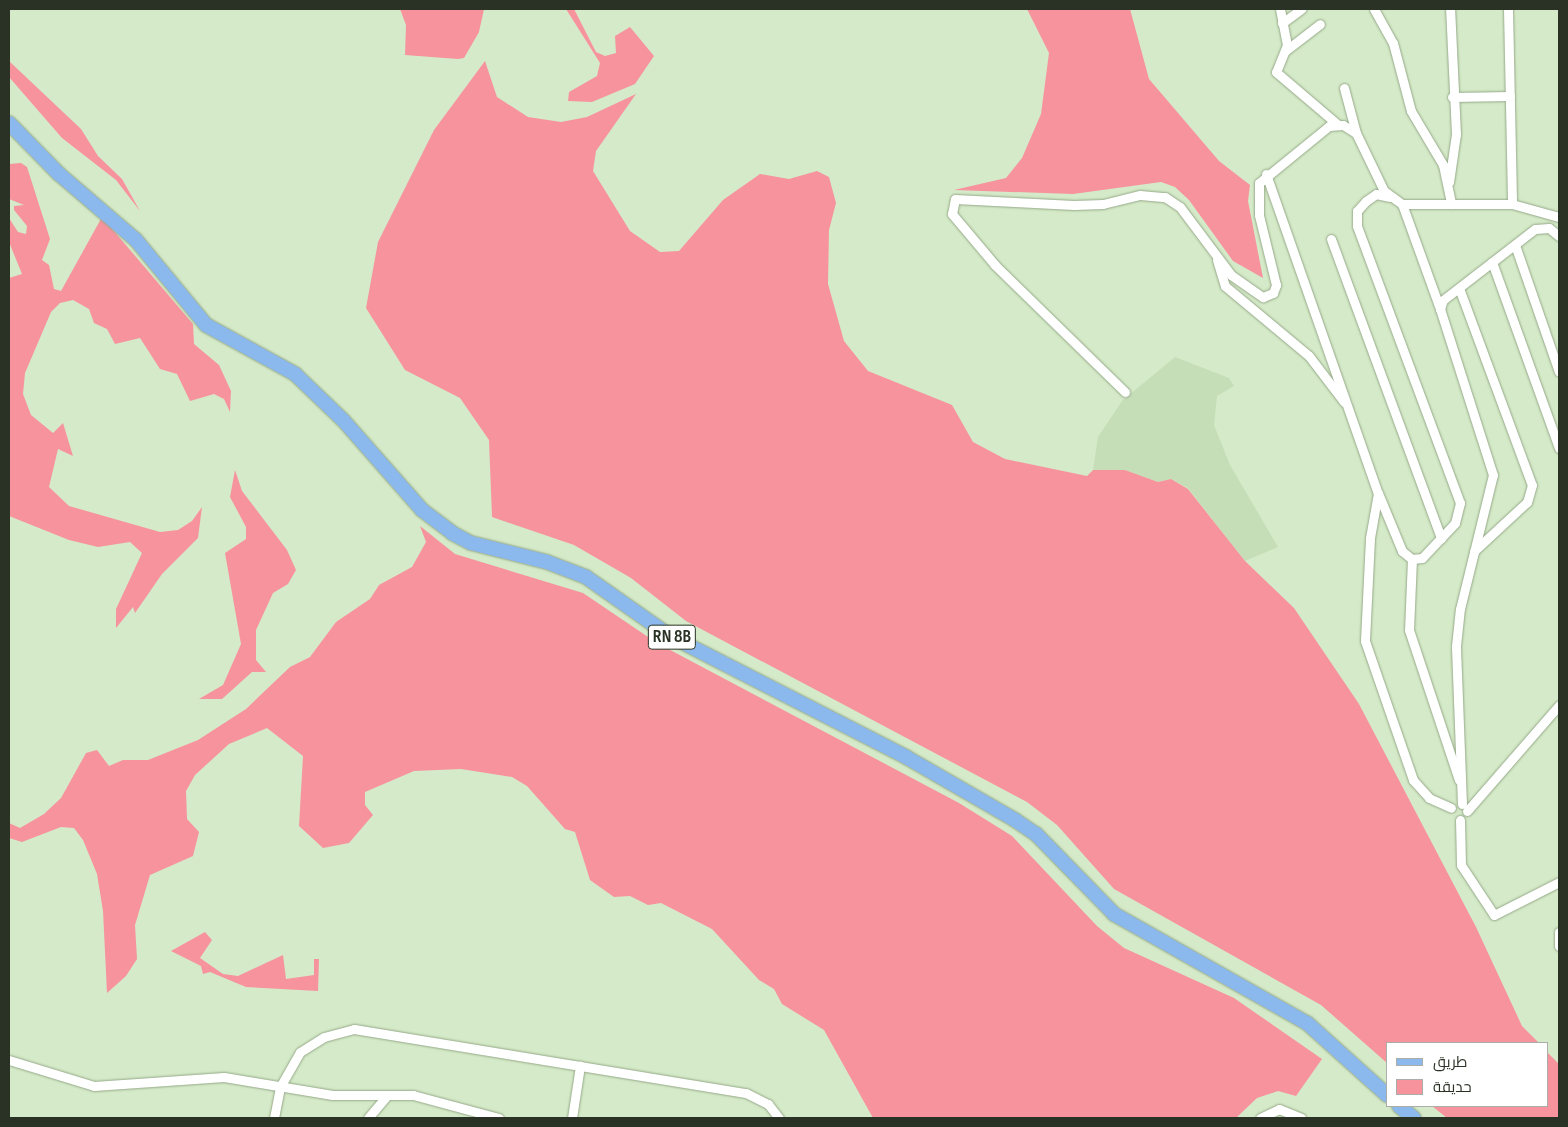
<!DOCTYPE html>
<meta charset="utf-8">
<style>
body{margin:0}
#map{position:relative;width:1568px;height:1127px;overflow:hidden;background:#d5eac8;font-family:"Sofia Sans Condensed",Cairo,sans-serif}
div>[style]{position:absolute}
.built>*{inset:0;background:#c6deb7}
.green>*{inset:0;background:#f7939d}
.roads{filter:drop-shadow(0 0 1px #95a989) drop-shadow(0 0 1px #95a989)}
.street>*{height:9px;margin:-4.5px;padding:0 4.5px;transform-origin:4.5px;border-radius:4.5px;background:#fff}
.primary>*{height:14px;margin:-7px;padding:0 7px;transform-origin:7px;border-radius:7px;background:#8bb8ed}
span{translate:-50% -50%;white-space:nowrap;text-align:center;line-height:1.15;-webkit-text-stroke:4.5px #fff;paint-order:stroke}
.shield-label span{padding:1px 4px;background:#fff;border:1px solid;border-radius:4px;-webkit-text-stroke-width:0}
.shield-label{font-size:18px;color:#2a3225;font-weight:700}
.frame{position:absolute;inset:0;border:10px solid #2a3225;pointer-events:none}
.legend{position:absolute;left:1386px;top:1042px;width:162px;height:65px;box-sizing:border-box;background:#fff;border:1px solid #aaada8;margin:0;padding:6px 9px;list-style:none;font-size:15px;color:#2a3225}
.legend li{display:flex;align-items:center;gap:10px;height:25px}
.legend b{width:25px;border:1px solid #aaada8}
</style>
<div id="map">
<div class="built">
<div style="clip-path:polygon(1175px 357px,1229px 378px,1234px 386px,1217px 396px,1214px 425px,1230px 465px,1278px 547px,1245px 561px,1188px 488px,1171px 479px,1158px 482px,1125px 470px,1093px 470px,1098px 437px,1122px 401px)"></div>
</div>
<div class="green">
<div style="clip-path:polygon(400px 9px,484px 9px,479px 32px,464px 58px,458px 59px,405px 55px,406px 25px)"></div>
<div style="clip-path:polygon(566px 9px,574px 9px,596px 52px,605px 56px,616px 53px,615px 36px,630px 27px,654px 56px,635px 84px,592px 102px,568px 101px,569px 92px,597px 76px,600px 63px)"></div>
<div style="clip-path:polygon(1027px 9px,1130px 9px,1149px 79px,1219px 161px,1250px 185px,1248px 201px,1263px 278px,1233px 261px,1189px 200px,1175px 187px,1161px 182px,1073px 194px,954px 190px,1006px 178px,1022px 158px,1041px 114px,1049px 53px)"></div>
<div style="clip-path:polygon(9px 61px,81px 129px,98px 156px,122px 179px,140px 211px,116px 180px,62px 138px,9px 77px)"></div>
<div style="clip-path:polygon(485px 61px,497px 97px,528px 117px,561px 122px,587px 117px,636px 94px,596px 151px,593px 171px,630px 231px,660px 252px,679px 251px,723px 200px,760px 174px,789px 179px,817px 171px,829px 177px,836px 203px,829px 230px,828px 284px,844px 341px,868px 371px,952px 405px,973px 442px,1005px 459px,1087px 476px,1093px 470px,1125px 470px,1158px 482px,1171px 479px,1188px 489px,1245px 561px,1294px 608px,1359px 704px,1476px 927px,1522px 1026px,1539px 1043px,1387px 1043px,1387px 1063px,1321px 1005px,1114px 889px,1057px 825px,1027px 802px,686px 621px,631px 578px,574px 545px,492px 517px,489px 440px,460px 398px,405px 370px,366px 308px,378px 242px,434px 130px)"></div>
<div style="clip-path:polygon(21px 163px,27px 167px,50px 239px,42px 260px,49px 265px,54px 289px,61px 291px,102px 217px,193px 324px,194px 344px,219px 365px,231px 391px,230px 412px,224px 399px,214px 394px,190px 401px,177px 374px,160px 369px,140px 338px,115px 344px,107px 329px,94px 323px,89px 309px,73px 300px,60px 303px,51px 312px,25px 373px,23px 394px,31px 415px,53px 433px,63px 423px,73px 456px,58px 449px,49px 487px,69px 506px,160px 532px,178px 530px,192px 521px,202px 507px,198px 538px,162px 574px,135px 613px,133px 607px,116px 628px,116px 609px,142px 553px,130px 542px,98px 547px,69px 540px,9px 516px,9px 278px,22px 274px,9px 242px,9px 218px,18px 232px,26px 234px,27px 226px,14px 210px,14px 206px,24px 205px,9px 199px,9px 164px)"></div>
<div style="clip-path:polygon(235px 470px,242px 491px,287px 550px,296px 570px,288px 584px,273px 593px,256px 630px,256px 660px,266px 672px,252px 672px,222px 699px,199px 699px,223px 685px,241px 644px,225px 553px,246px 539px,246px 527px,230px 497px)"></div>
<div style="clip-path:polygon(420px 526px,455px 554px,583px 593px,657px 643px,959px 803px,1012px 836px,1097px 926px,1124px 948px,1234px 998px,1322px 1059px,1296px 1096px,1278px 1091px,1257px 1098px,1236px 1118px,873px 1118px,824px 1030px,782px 1004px,774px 989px,759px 980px,712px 929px,661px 903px,648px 905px,630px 896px,614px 897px,590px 880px,575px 832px,565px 829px,527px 786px,512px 777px,461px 769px,414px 771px,365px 792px,365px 805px,373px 815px,349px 843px,323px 848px,299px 826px,303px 756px,267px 728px,229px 744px,195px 775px,186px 791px,187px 819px,199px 832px,193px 856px,150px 875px,135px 925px,137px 959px,126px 976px,107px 993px,103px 911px,97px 874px,83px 840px,74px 828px,61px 827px,22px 842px,9px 838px,9px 823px,20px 828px,44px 814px,61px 798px,86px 753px,97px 750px,109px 766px,123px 760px,148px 760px,198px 740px,246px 709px,290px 667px,310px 657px,336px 622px,370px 599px,379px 585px,412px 567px,426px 542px)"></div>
<div style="clip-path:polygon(205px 932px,212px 940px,200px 958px,223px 974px,238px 976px,283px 955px,286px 979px,314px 975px,314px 959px,319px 959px,318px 991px,246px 987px,210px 972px,203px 974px,201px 966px,171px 951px)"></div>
<div style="clip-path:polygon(1547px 1052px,1559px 1064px,1559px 1118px,1447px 1118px,1432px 1106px,1547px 1106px)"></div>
</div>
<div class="roads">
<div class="street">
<div style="left:1280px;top:9px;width:37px;rotate:79deg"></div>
<div style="left:1287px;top:45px;width:29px;rotate:112deg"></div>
<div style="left:1276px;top:72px;width:80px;rotate:40.4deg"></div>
<div style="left:1374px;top:9px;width:39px;rotate:61deg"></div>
<div style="left:1393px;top:43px;width:70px;rotate:75.2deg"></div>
<div style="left:1411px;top:111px;width:63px;rotate:59.3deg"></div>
<div style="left:1443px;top:165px;width:40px;rotate:78deg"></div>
<div style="left:1508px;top:9px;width:195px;rotate:88.8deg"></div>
<div style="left:1282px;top:23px;width:24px;rotate:-36deg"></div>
<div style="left:1285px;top:51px;width:44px;rotate:-37.6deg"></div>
<div style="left:1344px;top:88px;width:47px;rotate:75.1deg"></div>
<div style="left:1452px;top:97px;width:58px;rotate:-1deg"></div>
<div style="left:1266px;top:174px;width:338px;rotate:70.7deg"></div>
<div style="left:1378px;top:493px;width:63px;rotate:67.5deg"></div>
<div style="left:1402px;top:551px;width:13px;rotate:39deg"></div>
<div style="left:1412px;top:559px;width:10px;rotate:-6deg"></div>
<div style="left:1422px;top:558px;width:48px;rotate:-46.7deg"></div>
<div style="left:1455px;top:523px;width:21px;rotate:-76deg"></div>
<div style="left:1460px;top:503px;width:296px;rotate:-110.4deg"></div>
<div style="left:1357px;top:226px;width:15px;rotate:-90deg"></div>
<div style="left:1357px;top:211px;width:13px;rotate:-48deg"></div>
<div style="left:1366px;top:201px;width:12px;rotate:-35deg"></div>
<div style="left:1376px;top:194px;width:13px;rotate:13deg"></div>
<div style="left:1449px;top:182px;width:49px;rotate:-81.7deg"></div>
<div style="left:1456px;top:134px;width:125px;rotate:-92.7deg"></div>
<div style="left:1402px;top:204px;width:112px;rotate:70.1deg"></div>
<div style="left:1331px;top:239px;width:319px;rotate:69.8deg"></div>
<div style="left:1515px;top:245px;width:134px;rotate:70.9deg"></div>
<div style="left:1217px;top:260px;width:27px;rotate:73deg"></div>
<div style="left:1225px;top:286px;width:109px;rotate:39.8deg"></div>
<div style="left:1309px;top:356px;width:58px;rotate:52.7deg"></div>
<div style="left:1492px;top:262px;width:198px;rotate:70.2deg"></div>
<div style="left:1459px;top:288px;width:210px;rotate:69.7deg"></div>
<div style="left:1532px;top:485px;width:18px;rotate:106deg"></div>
<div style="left:1527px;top:502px;width:72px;rotate:137.2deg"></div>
<div style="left:1125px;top:392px;width:182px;rotate:-135.7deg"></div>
<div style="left:995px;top:265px;width:67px;rotate:-130.1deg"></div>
<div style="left:952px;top:214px;width:15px;rotate:-79deg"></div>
<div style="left:955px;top:199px;width:119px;rotate:2.9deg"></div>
<div style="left:1074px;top:205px;width:29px;rotate:-2deg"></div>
<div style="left:1103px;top:204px;width:38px;rotate:-14deg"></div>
<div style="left:1140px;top:195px;width:25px;rotate:5deg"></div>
<div style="left:1165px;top:197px;width:18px;rotate:34deg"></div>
<div style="left:1180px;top:207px;width:85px;rotate:53.1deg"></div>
<div style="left:1231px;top:275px;width:39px;rotate:35deg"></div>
<div style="left:1263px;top:297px;width:11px;rotate:-22deg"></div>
<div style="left:1273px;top:293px;width:9px;rotate:-69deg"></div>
<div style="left:1276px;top:285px;width:72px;rotate:-103.7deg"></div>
<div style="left:1259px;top:215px;width:32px;rotate:-90deg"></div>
<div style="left:1259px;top:183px;width:90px;rotate:-39.2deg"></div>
<div style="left:1329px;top:126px;width:14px;rotate:-4deg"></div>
<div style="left:1343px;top:125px;width:15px;rotate:32deg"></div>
<div style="left:1356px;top:133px;width:64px;rotate:64.2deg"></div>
<div style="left:1384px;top:191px;width:22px;rotate:36deg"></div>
<div style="left:1402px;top:204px;width:110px"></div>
<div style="left:1512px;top:204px;width:49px;rotate:15.5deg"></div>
<div style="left:1378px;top:493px;width:46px;rotate:100.1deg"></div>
<div style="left:1370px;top:538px;width:103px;rotate:92.8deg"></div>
<div style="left:1365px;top:641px;width:147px;rotate:70.9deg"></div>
<div style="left:1413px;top:780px;width:24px;rotate:48deg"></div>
<div style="left:1429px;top:798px;width:24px;rotate:24deg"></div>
<div style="left:1412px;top:559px;width:71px;rotate:92.4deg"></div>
<div style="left:1409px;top:630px;width:158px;rotate:71.6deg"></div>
<div style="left:1462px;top:804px;width:158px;rotate:-92.2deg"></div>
<div style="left:1456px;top:646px;width:37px;rotate:-84deg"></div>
<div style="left:1460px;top:609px;width:138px;rotate:-76.2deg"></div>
<div style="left:1493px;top:475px;width:174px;rotate:-107.7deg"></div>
<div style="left:1440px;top:309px;width:9px;rotate:-72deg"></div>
<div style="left:1443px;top:300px;width:116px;rotate:-37.7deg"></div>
<div style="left:1535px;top:229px;width:14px;rotate:-4deg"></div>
<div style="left:1549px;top:228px;width:13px;rotate:39deg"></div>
<div style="left:1467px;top:811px;width:140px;rotate:-49deg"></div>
<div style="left:1460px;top:820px;width:45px;rotate:88.7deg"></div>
<div style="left:1461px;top:865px;width:60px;rotate:56.6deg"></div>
<div style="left:1494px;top:915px;width:73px;rotate:-26.9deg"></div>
<div style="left:1559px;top:932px;width:14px;rotate:90deg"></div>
<div style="left:9px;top:1060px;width:89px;rotate:17deg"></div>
<div style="left:94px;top:1086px;width:130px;rotate:-4deg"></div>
<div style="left:224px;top:1077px;width:110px;rotate:9.4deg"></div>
<div style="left:333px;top:1095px;width:80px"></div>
<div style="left:413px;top:1095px;width:89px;rotate:15deg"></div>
<div style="left:274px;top:1118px;width:32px;rotate:-79deg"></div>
<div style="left:280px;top:1087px;width:40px;rotate:-60.3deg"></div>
<div style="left:300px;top:1052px;width:28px;rotate:-32deg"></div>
<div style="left:324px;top:1037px;width:31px;rotate:-15deg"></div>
<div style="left:354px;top:1029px;width:397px;rotate:9.3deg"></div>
<div style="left:746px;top:1093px;width:25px;rotate:27deg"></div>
<div style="left:768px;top:1104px;width:18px;rotate:52deg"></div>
<div style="left:368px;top:1118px;width:30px;rotate:-50deg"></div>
<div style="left:572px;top:1118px;width:53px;rotate:-81.3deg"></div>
<div style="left:1260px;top:1118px;width:21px;rotate:-25deg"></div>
<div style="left:1279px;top:1109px;width:24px;rotate:22deg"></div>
</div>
<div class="primary">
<div style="left:9px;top:123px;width:71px;rotate:45.6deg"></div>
<div style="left:59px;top:174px;width:101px;rotate:40.6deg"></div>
<div style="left:136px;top:240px;width:110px;rotate:50.5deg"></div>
<div style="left:206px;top:325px;width:102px;rotate:28.8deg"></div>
<div style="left:295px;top:374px;width:66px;rotate:43.8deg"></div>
<div style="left:343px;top:420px;width:120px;rotate:48.7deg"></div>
<div style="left:422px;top:510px;width:38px;rotate:37deg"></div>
<div style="left:452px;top:533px;width:21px;rotate:28deg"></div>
<div style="left:471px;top:543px;width:78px;rotate:14deg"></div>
<div style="left:547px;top:562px;width:42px;rotate:21deg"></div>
<div style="left:586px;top:577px;width:103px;rotate:35.1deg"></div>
<div style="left:670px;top:636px;width:265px;rotate:27.1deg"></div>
<div style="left:906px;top:757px;width:126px;rotate:30deg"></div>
<div style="left:1015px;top:820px;width:25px;rotate:34deg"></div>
<div style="left:1036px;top:834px;width:112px;rotate:45.7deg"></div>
<div style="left:1114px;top:914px;width:222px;rotate:29.5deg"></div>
<div style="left:1307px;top:1023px;width:108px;rotate:42deg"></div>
<div style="left:1399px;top:1106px;width:19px;rotate:39deg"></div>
</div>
</div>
<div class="shield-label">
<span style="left:672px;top:637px">RN 8B</span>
</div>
<div class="frame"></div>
<ul class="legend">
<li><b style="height:6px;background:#8bb8ed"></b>طريق</li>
<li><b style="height:14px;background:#f7939d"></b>حديقة</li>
</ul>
</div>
